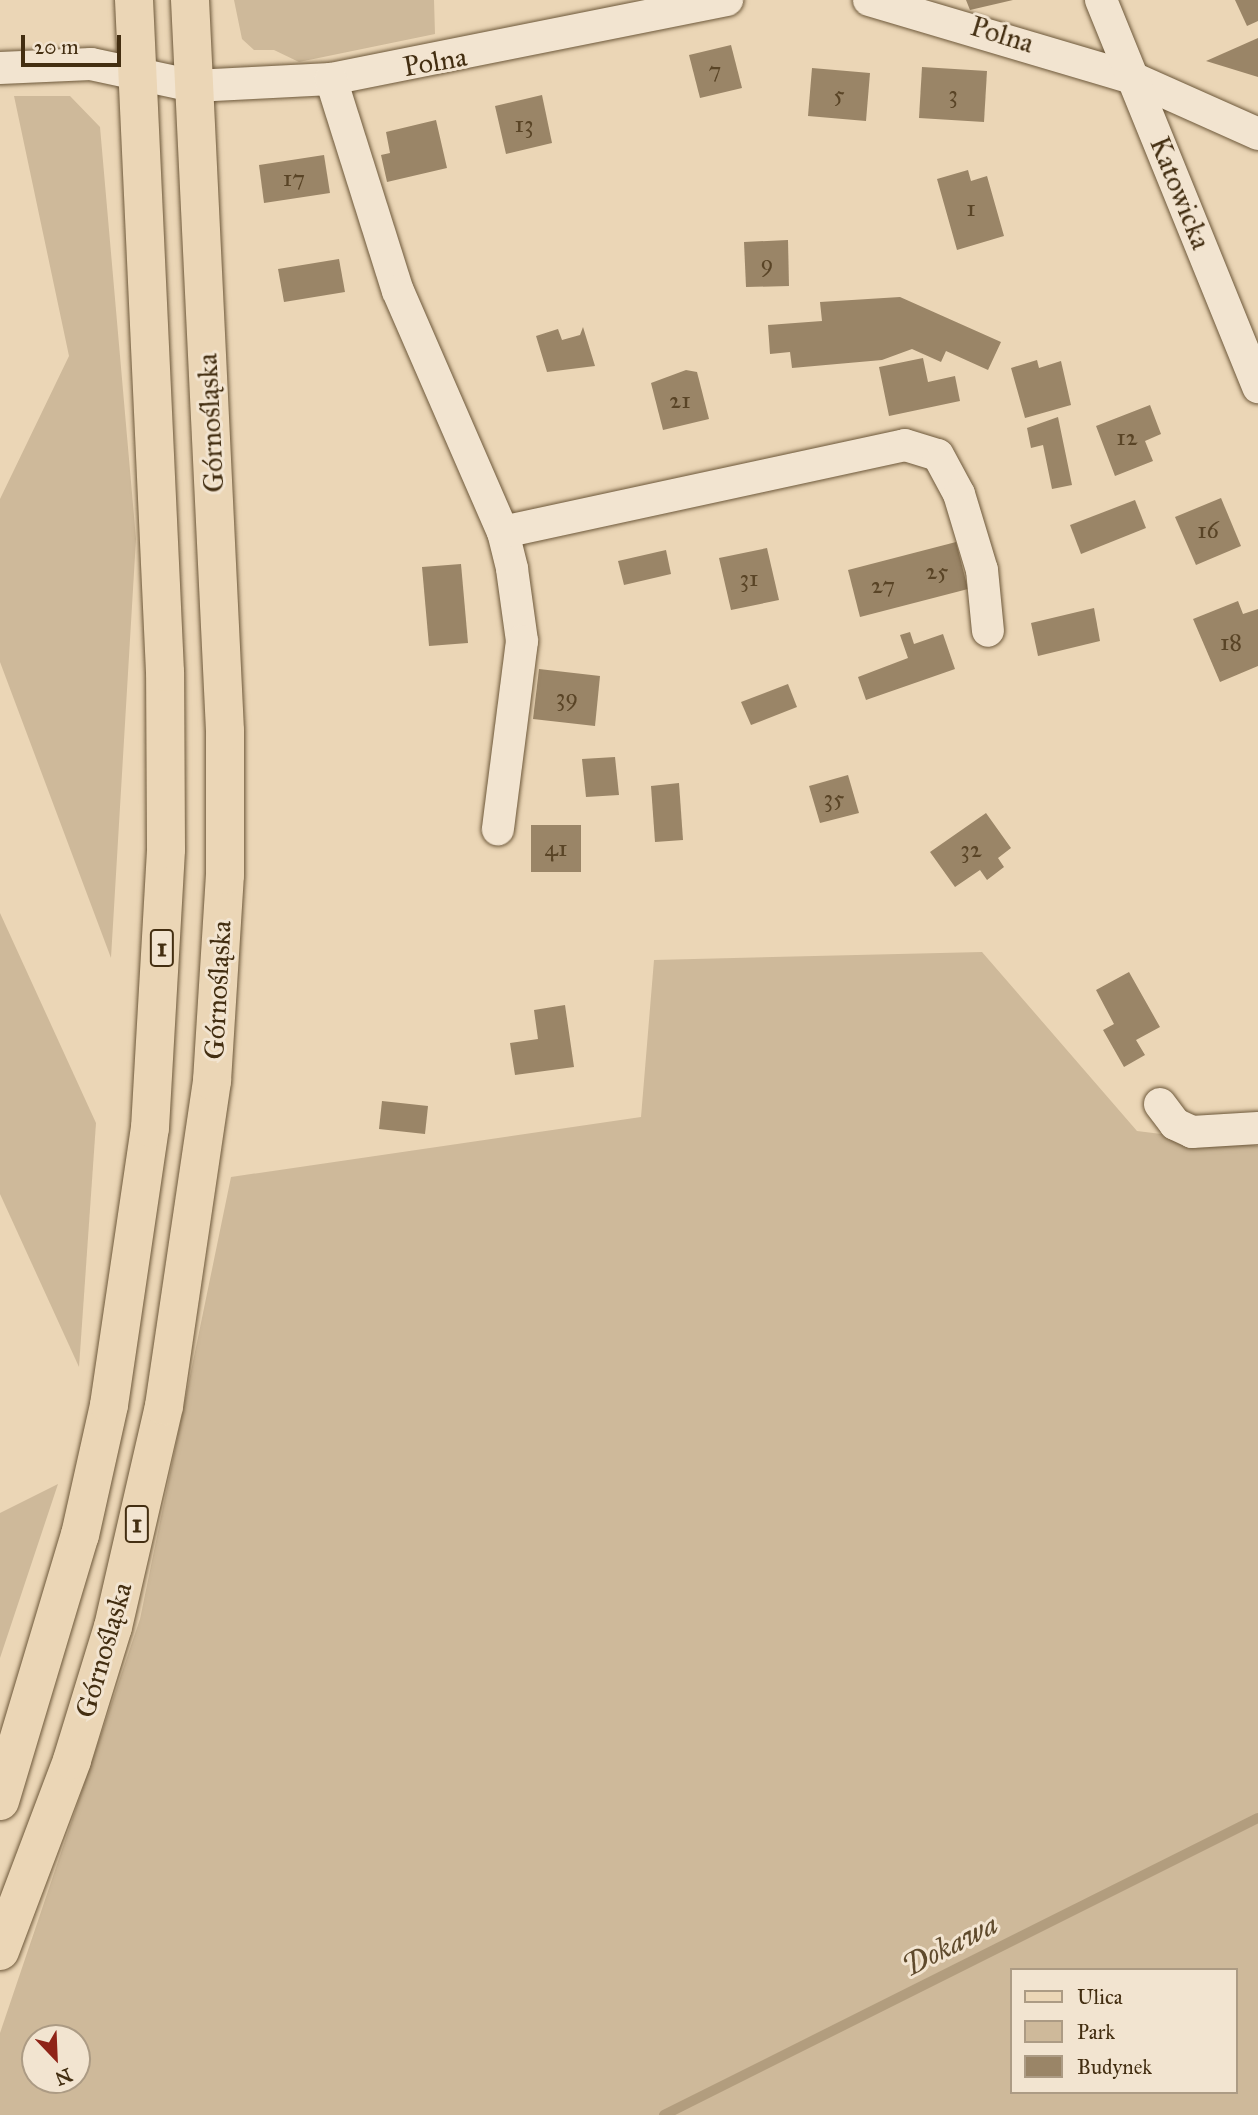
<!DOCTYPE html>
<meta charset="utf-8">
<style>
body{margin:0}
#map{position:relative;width:1258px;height:2115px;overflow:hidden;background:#ebd6b6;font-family:"IM FELL Great Primer",serif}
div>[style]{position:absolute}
.green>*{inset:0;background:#ceb99a}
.stream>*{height:10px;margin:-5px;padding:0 5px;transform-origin:5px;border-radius:5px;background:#b29d7e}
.building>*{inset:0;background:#9a8567}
.roads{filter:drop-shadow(0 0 2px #6d583a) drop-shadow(0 0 2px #6d583a)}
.minor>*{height:32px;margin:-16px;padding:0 16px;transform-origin:16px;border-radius:16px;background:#f2e4d0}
.major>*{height:38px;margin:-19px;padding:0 19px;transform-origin:19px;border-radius:19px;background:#ebd6b6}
span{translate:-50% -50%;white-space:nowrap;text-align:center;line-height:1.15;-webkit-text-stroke:6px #f2e4d0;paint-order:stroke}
.number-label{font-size:24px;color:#594426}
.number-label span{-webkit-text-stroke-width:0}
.shield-label span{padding:2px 5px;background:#f2e4d0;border:2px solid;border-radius:5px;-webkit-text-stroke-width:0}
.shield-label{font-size:26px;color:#432e11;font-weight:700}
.street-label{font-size:28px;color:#432e11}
.water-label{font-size:30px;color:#5f4a2c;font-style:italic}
.legend{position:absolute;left:1010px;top:1968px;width:228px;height:126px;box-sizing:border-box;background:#f2e4d0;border:2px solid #ac9b84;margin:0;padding:9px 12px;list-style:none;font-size:21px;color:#432e11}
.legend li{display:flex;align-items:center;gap:14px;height:35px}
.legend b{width:35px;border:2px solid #ac9b84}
.north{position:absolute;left:21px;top:2024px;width:70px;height:70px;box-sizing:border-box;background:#f2e4d0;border:2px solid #ac9b84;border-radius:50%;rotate:157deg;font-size:19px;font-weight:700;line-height:28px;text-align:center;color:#432e11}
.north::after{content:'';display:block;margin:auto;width:24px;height:32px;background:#8f2418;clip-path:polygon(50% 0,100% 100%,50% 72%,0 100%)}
.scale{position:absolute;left:21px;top:35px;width:100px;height:32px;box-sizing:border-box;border:4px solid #432e11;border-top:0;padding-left:9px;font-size:21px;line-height:24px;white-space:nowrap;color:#432e11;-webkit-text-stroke:5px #f2e4d0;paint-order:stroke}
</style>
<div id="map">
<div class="green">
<div style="clip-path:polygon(234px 0,434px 0,435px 34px,299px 62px,274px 50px,254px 50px,242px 39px)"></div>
<div style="clip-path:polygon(14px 96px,70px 96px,100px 127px,136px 539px,111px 958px,0 662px,0 499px,69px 356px)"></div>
<div style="clip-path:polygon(0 913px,96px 1123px,79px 1367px,0 1194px)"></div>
<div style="clip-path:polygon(evenodd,982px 952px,1137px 1131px,1258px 1146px,1258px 2115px,0 2115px,0 2033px,140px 1619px,231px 1177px,641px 1117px,654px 960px,982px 952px,1011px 1970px,1235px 1970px,1235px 2092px,1011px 2092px,1011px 1970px,982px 952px,35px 2038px,77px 2038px,77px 2080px,35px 2080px,35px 2038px)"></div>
<div style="clip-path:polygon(58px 1484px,0 1658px,0 1513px)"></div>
</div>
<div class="stream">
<div style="left:664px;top:2115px;width:664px;rotate:-26.57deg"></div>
</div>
<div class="building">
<div style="clip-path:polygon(966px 0,1013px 0,970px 10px)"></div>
<div style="clip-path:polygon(1235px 0,1258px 0,1258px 21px,1247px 26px)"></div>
<div style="clip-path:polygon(1258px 38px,1258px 77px,1206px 61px)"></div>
<div style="clip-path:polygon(731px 45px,742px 88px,700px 98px,689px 55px)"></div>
<div style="clip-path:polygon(922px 67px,987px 71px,984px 122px,919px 118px)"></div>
<div style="clip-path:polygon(812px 68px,870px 73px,866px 121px,808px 116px)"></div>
<div style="clip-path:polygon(542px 95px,552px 143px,506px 154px,495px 106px)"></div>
<div style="clip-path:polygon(436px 120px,447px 168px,387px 182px,381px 155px,390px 153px,386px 132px)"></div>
<div style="clip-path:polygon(324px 155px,330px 193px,264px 203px,259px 165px)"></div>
<div style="clip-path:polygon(968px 170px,971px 181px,987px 176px,1004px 236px,957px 250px,937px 179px)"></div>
<div style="clip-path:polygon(788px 240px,789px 286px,746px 287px,744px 242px)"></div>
<div style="clip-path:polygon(339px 259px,345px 292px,284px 302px,278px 269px)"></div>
<div style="clip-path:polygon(900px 297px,1001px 342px,988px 370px,946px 351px,941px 362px,912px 349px,882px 360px,792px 368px,790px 352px,770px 354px,768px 325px,822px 321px,820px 302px)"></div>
<div style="clip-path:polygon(583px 327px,595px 366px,547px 372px,536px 336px,558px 329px,562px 340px,580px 335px)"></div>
<div style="clip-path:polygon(923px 358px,928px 382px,955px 376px,960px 401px,889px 416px,879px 367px)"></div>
<div style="clip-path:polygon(1037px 360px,1039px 368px,1061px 361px,1071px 405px,1025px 418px,1011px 368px)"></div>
<div style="clip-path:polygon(686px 370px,697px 372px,709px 419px,663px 430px,651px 383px)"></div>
<div style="clip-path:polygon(1150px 405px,1161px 434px,1145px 441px,1153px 461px,1115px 476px,1096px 426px)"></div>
<div style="clip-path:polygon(1058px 417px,1072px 485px,1052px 489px,1043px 445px,1031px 448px,1027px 428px)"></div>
<div style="clip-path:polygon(1221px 498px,1241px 546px,1196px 565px,1175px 517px)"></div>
<div style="clip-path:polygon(1135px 500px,1146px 528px,1081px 554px,1070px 525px)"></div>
<div style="clip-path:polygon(956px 542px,968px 589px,860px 617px,848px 570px)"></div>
<div style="clip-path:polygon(767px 548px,779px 600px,731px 610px,719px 558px)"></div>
<div style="clip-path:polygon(666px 550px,671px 574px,624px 585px,618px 561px)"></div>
<div style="clip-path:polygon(461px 564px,468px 643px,429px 646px,422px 567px)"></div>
<div style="clip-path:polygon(1238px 601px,1243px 614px,1258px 609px,1258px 666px,1220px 682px,1193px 619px)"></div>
<div style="clip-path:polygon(1094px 608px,1100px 641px,1038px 656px,1031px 623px)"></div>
<div style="clip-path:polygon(910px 632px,914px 644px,943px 634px,955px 669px,866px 700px,858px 677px,908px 658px,900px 635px)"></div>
<div style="clip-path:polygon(539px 669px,600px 676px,595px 726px,533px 719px)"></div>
<div style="clip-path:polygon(788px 684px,797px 707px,751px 725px,741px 702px)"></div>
<div style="clip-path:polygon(615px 757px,619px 795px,586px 797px,582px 759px)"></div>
<div style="clip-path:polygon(848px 775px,859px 813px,820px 823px,809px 786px)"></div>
<div style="clip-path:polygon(679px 783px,683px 840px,655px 842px,651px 786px)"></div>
<div style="clip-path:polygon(986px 813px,1011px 848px,998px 858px,1004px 867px,987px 880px,980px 870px,955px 887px,930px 852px)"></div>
<div style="clip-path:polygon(531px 825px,581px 825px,581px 872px,531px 872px)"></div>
<div style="clip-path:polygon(1129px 972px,1160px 1027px,1136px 1040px,1145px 1055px,1124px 1067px,1103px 1030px,1114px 1024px,1096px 990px)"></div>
<div style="clip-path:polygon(565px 1005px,574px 1067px,515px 1075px,510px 1043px,538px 1039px,534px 1010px)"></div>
<div style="clip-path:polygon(382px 1101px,428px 1106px,425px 1134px,379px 1129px)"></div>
</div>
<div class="roads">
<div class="minor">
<div style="left:869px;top:0;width:275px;rotate:16.5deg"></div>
<div style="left:1133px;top:78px;width:137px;rotate:24.1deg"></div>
<div style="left:1101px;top:0;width:418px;rotate:67.9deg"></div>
<div style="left:0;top:68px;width:91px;rotate:-2.5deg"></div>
<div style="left:91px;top:64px;width:105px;rotate:12.1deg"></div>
<div style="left:194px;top:86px;width:137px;rotate:-2.9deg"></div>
<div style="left:331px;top:79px;width:404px;rotate:-11.3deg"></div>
<div style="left:331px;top:79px;width:222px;rotate:72.5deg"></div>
<div style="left:398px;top:291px;width:263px;rotate:66.5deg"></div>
<div style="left:503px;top:532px;width:38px;rotate:76deg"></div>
<div style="left:512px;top:569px;width:73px;rotate:82.1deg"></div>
<div style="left:522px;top:641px;width:190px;rotate:97.3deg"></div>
<div style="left:503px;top:532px;width:411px;rotate:-12.2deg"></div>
<div style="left:905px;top:445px;width:34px;rotate:17deg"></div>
<div style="left:938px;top:455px;width:44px;rotate:61.7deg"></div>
<div style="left:959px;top:494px;width:79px;rotate:73.2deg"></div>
<div style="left:982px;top:570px;width:61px;rotate:84.4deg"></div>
<div style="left:1160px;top:1104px;width:25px;rotate:53deg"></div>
<div style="left:1175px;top:1124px;width:19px;rotate:25deg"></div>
<div style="left:1192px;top:1132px;width:66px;rotate:-3.5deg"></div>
</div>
<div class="major">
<div style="left:0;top:1801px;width:278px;rotate:-73.3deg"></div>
<div style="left:80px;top:1535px;width:133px;rotate:-77.4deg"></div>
<div style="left:109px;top:1405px;width:280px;rotate:-81.6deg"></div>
<div style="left:150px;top:1128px;width:279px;rotate:-86.7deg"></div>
<div style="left:166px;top:849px;width:177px;rotate:-90.3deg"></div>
<div style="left:165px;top:672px;width:673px;rotate:-92.64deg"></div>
<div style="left:0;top:1951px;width:204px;rotate:-69.3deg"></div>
<div style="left:72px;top:1760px;width:139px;rotate:-72.9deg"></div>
<div style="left:113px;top:1627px;width:227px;rotate:-77deg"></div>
<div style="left:164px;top:1406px;width:329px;rotate:-81.6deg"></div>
<div style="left:212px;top:1081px;width:206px;rotate:-86.4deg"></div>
<div style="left:225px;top:875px;width:144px;rotate:-90deg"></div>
<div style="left:225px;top:731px;width:732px;rotate:-92.74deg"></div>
</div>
</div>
<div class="number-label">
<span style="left:715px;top:71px">7</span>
<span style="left:839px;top:95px">5</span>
<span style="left:953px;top:95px">3</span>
<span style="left:524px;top:125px">13</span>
<span style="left:294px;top:179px">17</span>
<span style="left:971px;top:209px">1</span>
<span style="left:767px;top:264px">9</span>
<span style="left:680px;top:401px">21</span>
<span style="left:1127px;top:438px">12</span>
<span style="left:1208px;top:531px">16</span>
<span style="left:937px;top:572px">25</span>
<span style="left:749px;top:579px">31</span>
<span style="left:883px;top:586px">27</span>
<span style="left:1231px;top:643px">18</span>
<span style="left:567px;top:698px">39</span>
<span style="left:834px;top:799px">35</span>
<span style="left:556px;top:849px">41</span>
<span style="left:971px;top:850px">32</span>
</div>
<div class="shield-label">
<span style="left:162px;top:948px">1</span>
<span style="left:137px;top:1524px">1</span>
</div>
<div class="street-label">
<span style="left:1002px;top:35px;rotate:17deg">Polna</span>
<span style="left:435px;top:62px;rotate:-10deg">Polna</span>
<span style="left:1180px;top:193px;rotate:68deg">Katowicka</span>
<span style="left:211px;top:423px;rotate:-93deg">Górnośląska</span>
<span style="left:218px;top:990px;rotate:-87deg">Górnośląska</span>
<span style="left:104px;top:1650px;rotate:-74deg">Górnośląska</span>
</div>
<div class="water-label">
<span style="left:950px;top:1945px;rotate:-27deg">Dokawa</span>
</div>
<ul class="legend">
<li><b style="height:9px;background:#ebd6b6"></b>Ulica</li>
<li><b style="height:19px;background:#ceb99a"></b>Park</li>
<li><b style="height:19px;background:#9a8567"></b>Budynek</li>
</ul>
<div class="north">N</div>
<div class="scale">20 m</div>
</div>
